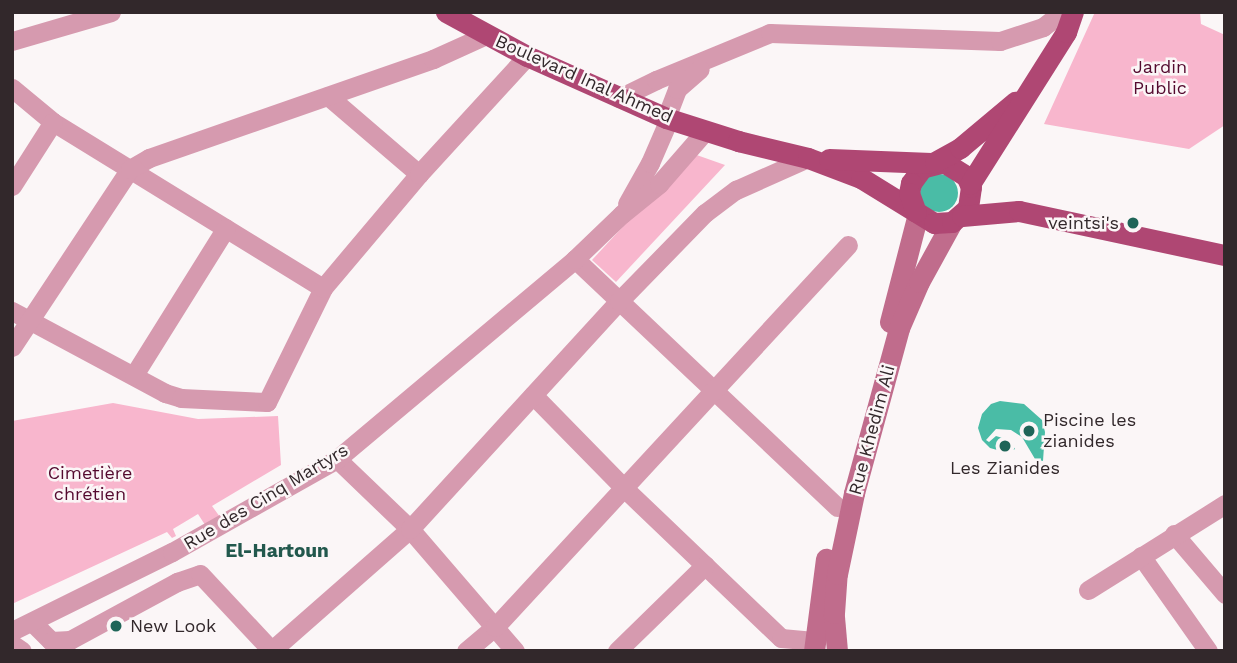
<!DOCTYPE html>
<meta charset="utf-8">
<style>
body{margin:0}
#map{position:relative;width:1237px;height:663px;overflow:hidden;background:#fbf6f7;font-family:"Work Sans",sans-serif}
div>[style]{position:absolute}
.green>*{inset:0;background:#f8b6cd}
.water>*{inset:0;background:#4abca6}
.round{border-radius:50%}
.street>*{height:19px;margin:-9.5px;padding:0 9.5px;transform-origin:9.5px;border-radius:9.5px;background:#d69aaf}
.secondary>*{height:21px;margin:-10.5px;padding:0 10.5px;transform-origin:10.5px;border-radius:10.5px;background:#c06c8c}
.primary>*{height:21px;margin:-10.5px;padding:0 10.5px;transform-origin:10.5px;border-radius:10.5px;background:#af4773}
.dots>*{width:19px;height:19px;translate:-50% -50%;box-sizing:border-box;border:4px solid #fbf6f7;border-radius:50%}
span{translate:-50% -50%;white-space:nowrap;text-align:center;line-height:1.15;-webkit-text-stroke:5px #fbf6f7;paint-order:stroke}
.park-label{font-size:18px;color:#540a2f}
.street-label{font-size:18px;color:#32282b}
.poi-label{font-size:18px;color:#32282b}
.right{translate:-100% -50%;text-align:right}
.left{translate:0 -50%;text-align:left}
.neighbourhood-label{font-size:19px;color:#22584d;font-weight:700}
.frame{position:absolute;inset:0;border:14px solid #32282b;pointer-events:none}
</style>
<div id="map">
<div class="green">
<div style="clip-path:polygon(1095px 12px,1200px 12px,1201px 24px,1225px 35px,1225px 125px,1189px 149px,1044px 124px)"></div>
<div style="clip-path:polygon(691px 153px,725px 165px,616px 282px,592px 260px)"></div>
<div style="clip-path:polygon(113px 403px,198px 419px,278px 416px,281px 465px,212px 506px,220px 517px,207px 528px,198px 514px,173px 529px,176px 536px,172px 538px,167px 532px,12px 604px,12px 421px)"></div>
</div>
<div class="water">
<div class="round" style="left:920px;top:174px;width:38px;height:38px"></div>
<div style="clip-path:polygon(1000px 401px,1024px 404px,1042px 420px,1045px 432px,1043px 461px,1035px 459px,1022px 437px,1011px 430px,996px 429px,986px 440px,989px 442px,996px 436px,1009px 440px,1015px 449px,1008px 453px,990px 448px,982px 440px,978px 428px,982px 414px,991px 404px)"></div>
</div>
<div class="street">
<div style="left:12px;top:41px;width:103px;rotate:-16.3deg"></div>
<div style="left:12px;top:88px;width:53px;rotate:39.7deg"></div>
<div style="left:53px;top:122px;width:317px;rotate:31.6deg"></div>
<div style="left:328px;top:96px;width:120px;rotate:40.6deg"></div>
<div style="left:619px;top:98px;width:41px;rotate:-25.9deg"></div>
<div style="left:656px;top:80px;width:123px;rotate:-22.4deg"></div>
<div style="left:770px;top:33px;width:230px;rotate:2deg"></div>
<div style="left:1000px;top:41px;width:45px;rotate:-18deg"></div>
<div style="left:1043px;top:27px;width:24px;rotate:-38deg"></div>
<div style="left:666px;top:118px;width:31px;rotate:-69deg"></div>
<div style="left:677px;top:89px;width:30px;rotate:-41deg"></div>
<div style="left:12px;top:186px;width:76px;rotate:-57.4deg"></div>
<div style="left:627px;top:204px;width:47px;rotate:-60.7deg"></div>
<div style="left:650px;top:163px;width:48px;rotate:-66.6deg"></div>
<div style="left:575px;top:259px;width:361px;rotate:43.4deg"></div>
<div style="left:12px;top:311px;width:174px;rotate:28.2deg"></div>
<div style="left:165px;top:393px;width:17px;rotate:17deg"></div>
<div style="left:181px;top:398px;width:86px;rotate:2.7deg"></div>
<div style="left:267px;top:402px;width:127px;rotate:-63.8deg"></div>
<div style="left:323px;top:288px;width:149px;rotate:-49.9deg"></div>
<div style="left:419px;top:174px;width:160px;rotate:-47.5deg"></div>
<div style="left:12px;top:347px;width:214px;rotate:-56.5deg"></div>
<div style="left:130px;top:169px;width:22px;rotate:-30deg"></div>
<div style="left:149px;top:158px;width:301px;rotate:-19.2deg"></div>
<div style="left:433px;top:59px;width:58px;rotate:-24.4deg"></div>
<div style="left:134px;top:375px;width:173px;rotate:-58deg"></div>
<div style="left:533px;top:395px;width:130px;rotate:45.6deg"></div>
<div style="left:624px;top:488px;width:217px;rotate:43.7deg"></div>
<div style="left:781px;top:638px;width:33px;rotate:5deg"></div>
<div style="left:337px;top:459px;width:101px;rotate:43.8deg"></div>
<div style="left:410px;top:529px;width:161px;rotate:49.3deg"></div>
<div style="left:1174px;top:534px;width:79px;rotate:49.6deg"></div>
<div style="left:1141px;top:556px;width:116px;rotate:54.8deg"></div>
<div style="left:1088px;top:590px;width:162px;rotate:-32.1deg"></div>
<div style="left:32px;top:622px;width:27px;rotate:45deg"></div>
<div style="left:51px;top:641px;width:19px;rotate:-3deg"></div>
<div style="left:70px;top:640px;width:122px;rotate:-28.5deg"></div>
<div style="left:177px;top:582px;width:24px;rotate:-19deg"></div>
<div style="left:200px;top:574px;width:105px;rotate:46.9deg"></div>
<div style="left:12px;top:631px;width:178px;rotate:-26.3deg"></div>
<div style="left:172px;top:552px;width:189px;rotate:-29.4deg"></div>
<div style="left:337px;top:459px;width:311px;rotate:-40deg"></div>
<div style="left:575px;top:259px;width:65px;rotate:-43.8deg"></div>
<div style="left:622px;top:214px;width:48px;rotate:-39deg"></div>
<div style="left:659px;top:184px;width:70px;rotate:-49deg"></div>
<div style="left:12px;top:644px;width:12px;rotate:35deg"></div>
<div style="left:271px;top:651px;width:185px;rotate:-41.3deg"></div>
<div style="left:410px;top:529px;width:309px;rotate:-47.5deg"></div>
<div style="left:619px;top:301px;width:123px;rotate:-45.7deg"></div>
<div style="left:705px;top:213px;width:39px;rotate:-37deg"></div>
<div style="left:736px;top:190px;width:79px;rotate:-24deg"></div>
<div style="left:466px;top:651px;width:38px;rotate:-40deg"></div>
<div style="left:495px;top:627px;width:520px;rotate:-47.26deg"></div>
<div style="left:617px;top:651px;width:123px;rotate:-44.3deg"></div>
</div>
<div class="secondary">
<div style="left:890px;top:322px;width:112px;rotate:-75.5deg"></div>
<div style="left:814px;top:651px;width:93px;rotate:-82.6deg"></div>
<div style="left:837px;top:651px;width:38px;rotate:-95deg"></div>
<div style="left:834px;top:613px;width:39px;rotate:-86deg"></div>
<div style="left:837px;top:574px;width:83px;rotate:-78.1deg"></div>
<div style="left:854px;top:493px;width:171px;rotate:-74.7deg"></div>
<div style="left:899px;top:328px;width:50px;rotate:-66.5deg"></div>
<div style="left:919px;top:282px;width:68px;rotate:-61.2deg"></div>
</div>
<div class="primary">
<div style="left:446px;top:12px;width:92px;rotate:28.5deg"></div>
<div style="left:527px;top:56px;width:152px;rotate:24deg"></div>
<div style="left:666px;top:118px;width:76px;rotate:17.7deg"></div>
<div style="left:738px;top:141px;width:72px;rotate:13.7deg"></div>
<div style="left:808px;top:158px;width:57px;rotate:20.7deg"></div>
<div style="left:861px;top:178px;width:86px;rotate:31.7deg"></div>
<div style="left:934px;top:223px;width:18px;rotate:-3deg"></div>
<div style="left:952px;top:222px;width:21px;rotate:-41deg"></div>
<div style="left:968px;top:208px;width:21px;rotate:-82deg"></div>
<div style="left:971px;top:187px;width:12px;rotate:-114deg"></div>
<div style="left:966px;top:176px;width:26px;rotate:-148deg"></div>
<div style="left:944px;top:162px;width:23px;rotate:165deg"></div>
<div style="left:922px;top:168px;width:19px;rotate:126deg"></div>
<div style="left:911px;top:183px;width:10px;rotate:101deg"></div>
<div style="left:909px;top:193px;width:20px;rotate:70deg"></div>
<div style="left:829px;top:159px;width:102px;rotate:2.2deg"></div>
<div style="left:935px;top:162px;width:29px;rotate:-29deg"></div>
<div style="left:960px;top:148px;width:72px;rotate:-39.9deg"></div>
<div style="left:970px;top:184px;width:180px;rotate:-57.7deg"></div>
<div style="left:1066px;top:32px;width:21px;rotate:-71deg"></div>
<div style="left:962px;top:216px;width:57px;rotate:-5deg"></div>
<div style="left:1019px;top:211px;width:211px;rotate:12.1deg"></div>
</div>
<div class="dots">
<div style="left:1133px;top:223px;background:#1f6558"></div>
<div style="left:1029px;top:431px;background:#1f6558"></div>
<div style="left:1005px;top:446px;background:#1f6558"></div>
<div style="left:116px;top:626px;background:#1f6558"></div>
</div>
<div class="park-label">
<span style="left:1160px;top:78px">Jardin<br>Public</span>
<span style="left:90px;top:484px">Cimetière<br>chrétien</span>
</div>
<div class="street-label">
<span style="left:584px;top:79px;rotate:24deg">Boulevard Inal Ahmed</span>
<span style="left:872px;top:430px;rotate:-75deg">Rue Khedim Ali</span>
<span style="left:266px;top:497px;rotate:-31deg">Rue des Cinq Martyrs</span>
</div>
<div class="poi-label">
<span class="right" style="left:1119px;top:223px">veintsi's</span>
<span class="left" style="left:1043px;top:431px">Piscine les<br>zianides</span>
<span style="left:1005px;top:468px">Les Zianides</span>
<span class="left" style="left:130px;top:626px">New Look</span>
</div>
<div class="neighbourhood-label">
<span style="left:277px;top:551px">El-Hartoun</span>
</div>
<div class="frame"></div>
</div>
